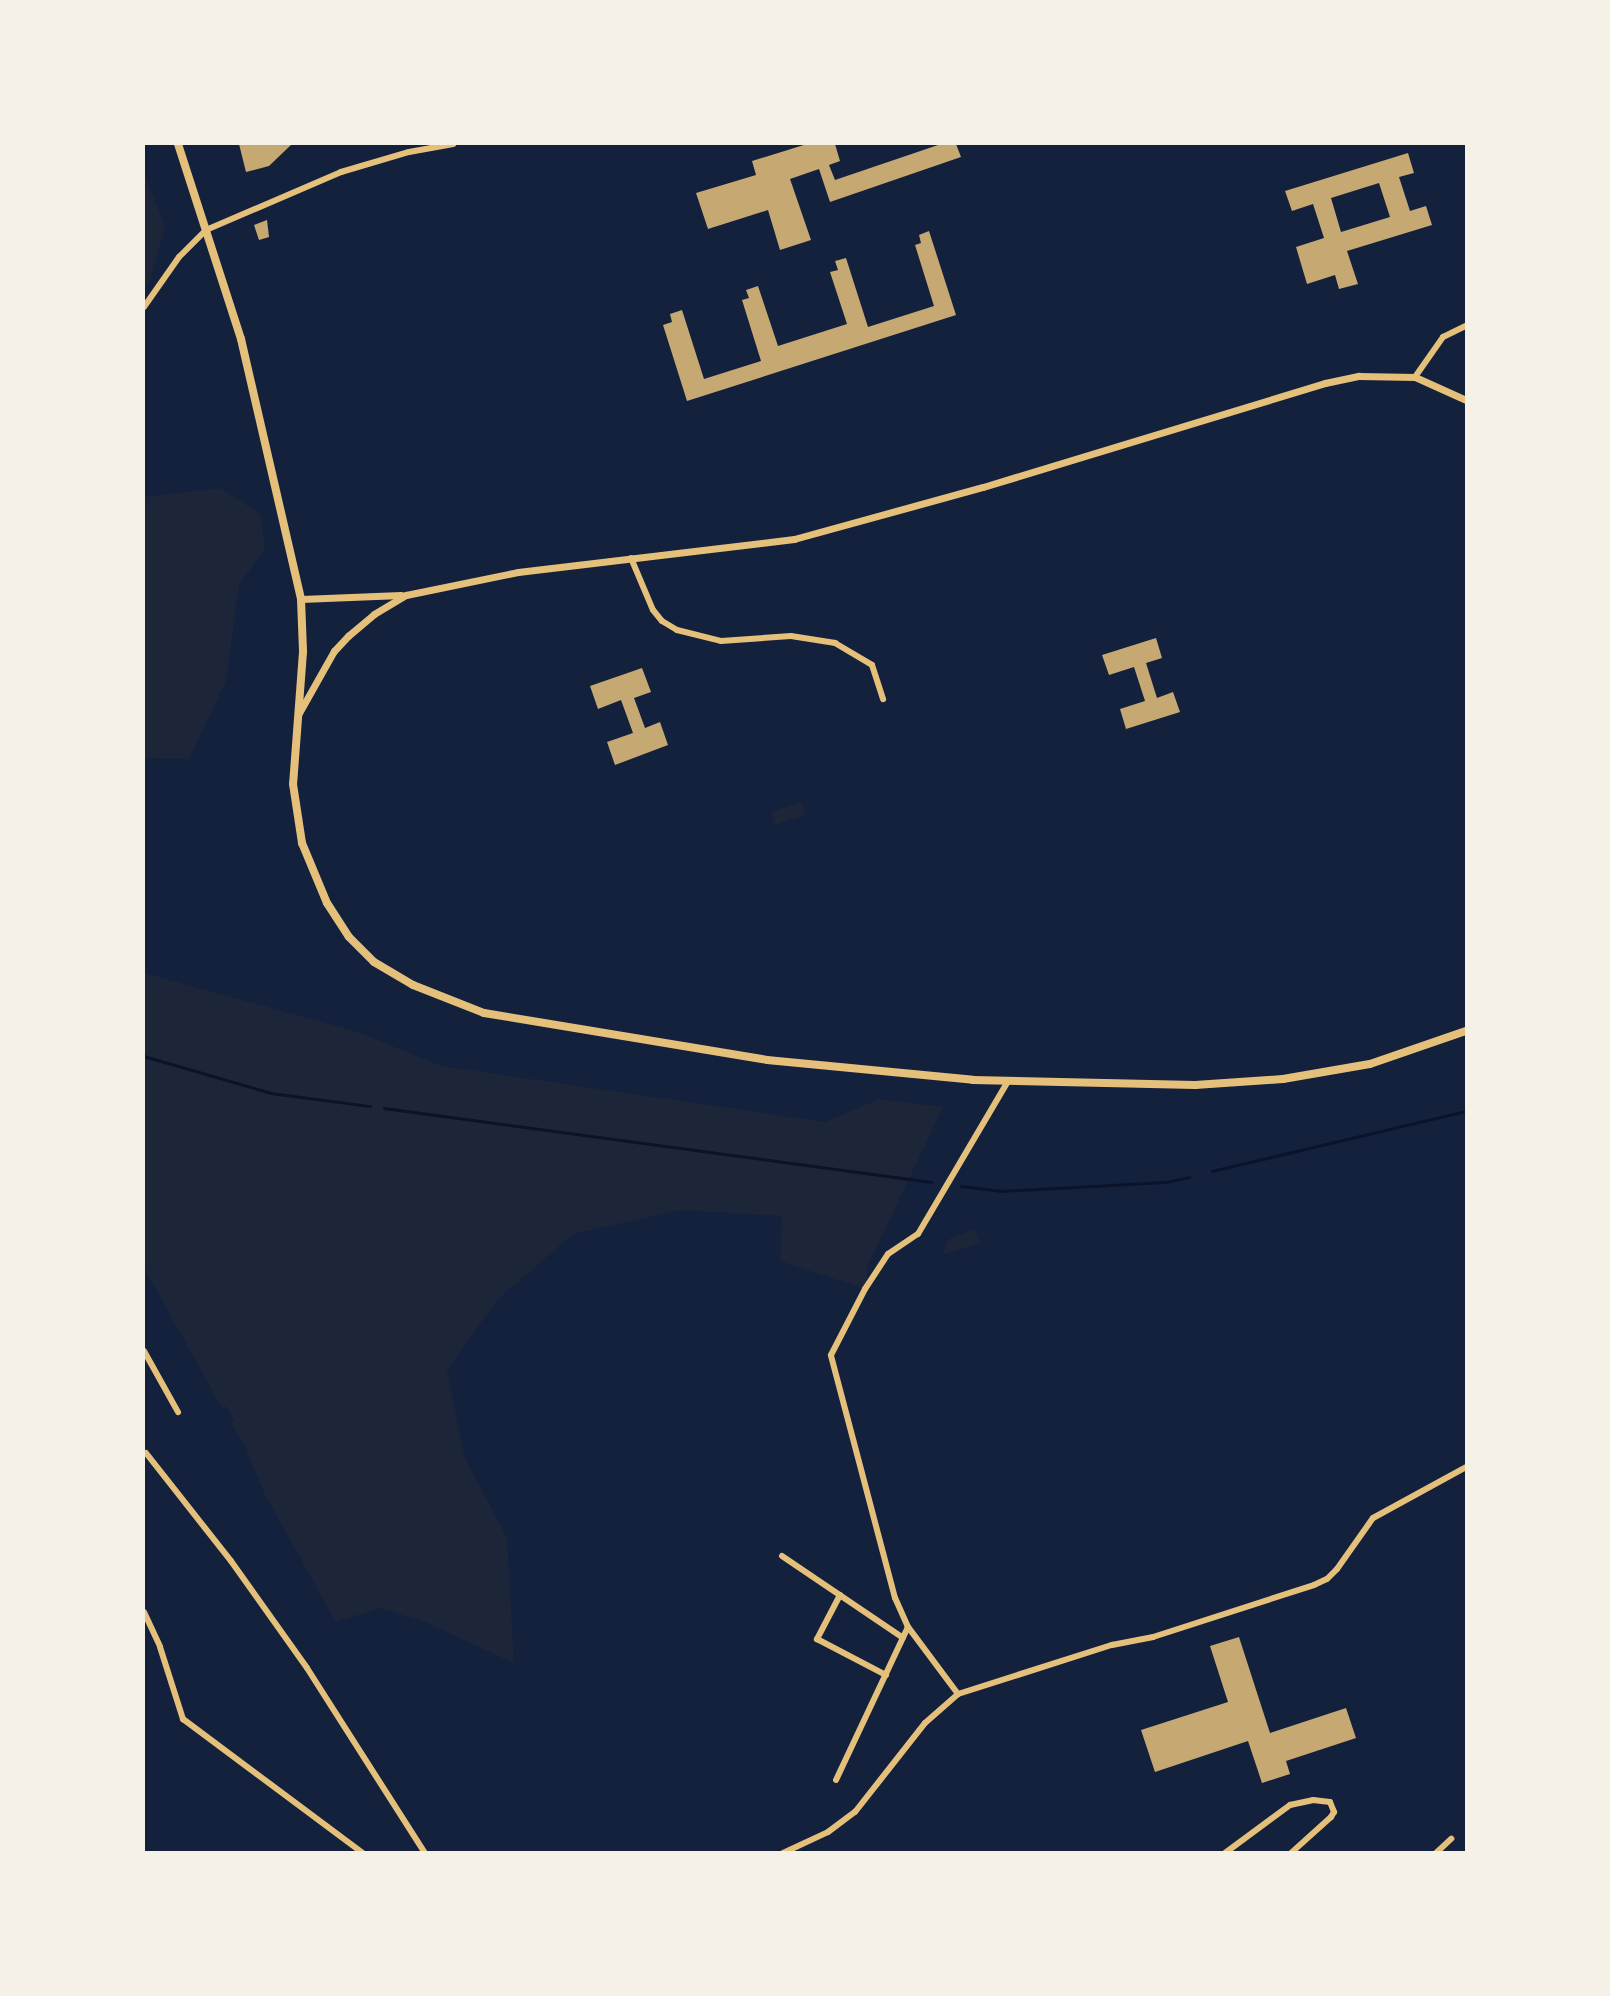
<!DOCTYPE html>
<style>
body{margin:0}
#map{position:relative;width:1610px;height:1996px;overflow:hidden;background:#14213d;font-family:"Work Sans",sans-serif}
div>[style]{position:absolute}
.green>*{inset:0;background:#1d2539}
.stream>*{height:2.5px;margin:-1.25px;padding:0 1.25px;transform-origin:1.25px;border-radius:1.25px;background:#0b132b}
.building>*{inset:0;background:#c6a872}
.minor>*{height:6px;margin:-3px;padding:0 3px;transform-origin:3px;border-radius:3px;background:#e5c07b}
.tertiary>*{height:7px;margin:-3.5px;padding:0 3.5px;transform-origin:3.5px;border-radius:3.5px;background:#e5c07b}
.secondary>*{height:8px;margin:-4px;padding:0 4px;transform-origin:4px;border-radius:4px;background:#e5c07b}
span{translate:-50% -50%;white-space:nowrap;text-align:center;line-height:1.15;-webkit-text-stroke:7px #f6f1e7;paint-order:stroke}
.frame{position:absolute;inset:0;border:145px solid #f6f1e7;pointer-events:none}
</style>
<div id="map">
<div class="green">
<div style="clip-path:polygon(144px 174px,165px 225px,150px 282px,144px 288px)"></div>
<div style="clip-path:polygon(220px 488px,260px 514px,265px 548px,239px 585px,226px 681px,189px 759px,144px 758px,144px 497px)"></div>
<div style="clip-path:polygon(801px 802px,806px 815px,775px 825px,771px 812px)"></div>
<div style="clip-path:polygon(144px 973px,358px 1032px,441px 1066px,825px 1122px,879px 1099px,943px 1107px,868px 1265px,865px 1289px,780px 1261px,782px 1216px,680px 1210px,573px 1234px,497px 1300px,447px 1370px,464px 1456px,507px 1538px,514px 1663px,425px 1622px,380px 1608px,336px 1622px,265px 1495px,246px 1448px,231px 1423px,234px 1421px,226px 1406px,222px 1408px,144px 1268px)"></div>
<div style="clip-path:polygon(975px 1229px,980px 1243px,942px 1255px,949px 1239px)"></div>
</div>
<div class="stream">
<div style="left:144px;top:1056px;width:132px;rotate:16.2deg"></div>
<div style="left:271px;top:1093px;width:100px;rotate:7.5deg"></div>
<div style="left:384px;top:1108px;width:552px;rotate:7.7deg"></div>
<div style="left:1212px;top:1171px;width:261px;rotate:-13.3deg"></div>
<div style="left:961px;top:1186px;width:39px;rotate:7deg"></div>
<div style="left:1000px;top:1191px;width:166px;rotate:-3.1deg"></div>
<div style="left:1166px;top:1182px;width:24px;rotate:-12deg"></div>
</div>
<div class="building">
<div style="clip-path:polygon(239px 144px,292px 144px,269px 166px,246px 172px)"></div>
<div style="clip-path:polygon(807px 144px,835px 144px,840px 161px,829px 165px,835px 180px,941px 144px,956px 144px,961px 157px,830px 202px,819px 169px,790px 179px,811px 240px,780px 250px,768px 210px,708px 229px,696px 193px,756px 175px,752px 161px)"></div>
<div style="clip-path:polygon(evenodd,1408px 153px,1414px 173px,1399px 177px,1410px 211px,1426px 206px,1432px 225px,1347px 251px,1358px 284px,1339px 289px,1335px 275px,1307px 284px,1296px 247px,1324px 238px,1313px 204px,1292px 211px,1285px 191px,1408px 153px,1379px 183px,1390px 217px,1341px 232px,1331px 198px,1379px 183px)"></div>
<div style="clip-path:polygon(267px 220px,269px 237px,259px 240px,254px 225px)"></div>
<div style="clip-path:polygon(929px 231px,956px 315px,687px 401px,663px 325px,672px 322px,670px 314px,682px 310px,704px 379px,761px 361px,742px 300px,749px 298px,746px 290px,758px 286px,778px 346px,847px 324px,830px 272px,838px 270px,835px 261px,846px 258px,868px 327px,934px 306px,915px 245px,921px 243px,919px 235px)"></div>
<div style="clip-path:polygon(1156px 638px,1162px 658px,1146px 663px,1157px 698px,1173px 692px,1180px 712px,1126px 729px,1120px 709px,1145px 701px,1134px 667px,1109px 675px,1102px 655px)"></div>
<div style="clip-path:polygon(642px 668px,651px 692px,634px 698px,645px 728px,660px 722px,668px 745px,615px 765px,607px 742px,633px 733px,621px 700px,598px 709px,590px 686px)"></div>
<div style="clip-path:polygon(1239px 1637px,1270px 1733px,1346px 1708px,1356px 1738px,1286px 1761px,1290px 1774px,1262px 1783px,1248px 1741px,1155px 1772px,1141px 1730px,1228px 1702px,1210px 1646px)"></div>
</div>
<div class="minor">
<div style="left:144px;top:307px;width:61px;rotate:-55deg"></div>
<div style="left:179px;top:257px;width:38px;rotate:-45deg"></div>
<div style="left:206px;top:230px;width:147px;rotate:-23.2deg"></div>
<div style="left:341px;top:172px;width:71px;rotate:-16.4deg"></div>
<div style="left:409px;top:152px;width:45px;rotate:-10.3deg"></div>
<div style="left:1415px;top:377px;width:49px;rotate:-55deg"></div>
<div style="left:1443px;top:337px;width:25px;rotate:-26deg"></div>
<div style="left:631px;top:558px;width:56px;rotate:67.1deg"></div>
<div style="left:653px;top:610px;width:14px;rotate:51deg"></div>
<div style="left:662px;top:621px;width:17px;rotate:31deg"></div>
<div style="left:677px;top:630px;width:45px;rotate:14deg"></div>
<div style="left:721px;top:641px;width:70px;rotate:-4.1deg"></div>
<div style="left:791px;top:636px;width:45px;rotate:9deg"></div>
<div style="left:835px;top:643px;width:43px;rotate:30.7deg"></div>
<div style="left:872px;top:665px;width:36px;rotate:72deg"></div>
<div style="left:144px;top:1351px;width:70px;rotate:60.9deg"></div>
<div style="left:146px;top:1453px;width:137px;rotate:51.8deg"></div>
<div style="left:231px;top:1561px;width:131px;rotate:54.6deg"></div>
<div style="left:307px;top:1668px;width:219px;rotate:57.5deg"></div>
<div style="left:782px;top:1556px;width:146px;rotate:34.1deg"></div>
<div style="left:840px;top:1595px;width:50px;rotate:117.6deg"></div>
<div style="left:817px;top:1639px;width:78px;rotate:27.6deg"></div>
<div style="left:144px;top:1612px;width:38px;rotate:65deg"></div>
<div style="left:160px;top:1647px;width:76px;rotate:72.3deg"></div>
<div style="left:183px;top:1719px;width:224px;rotate:36.7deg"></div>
<div style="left:958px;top:1694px;width:84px;rotate:-126.7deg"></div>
<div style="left:908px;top:1627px;width:32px;rotate:-114deg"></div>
<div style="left:895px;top:1598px;width:251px;rotate:-104.8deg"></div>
<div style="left:831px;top:1355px;width:74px;rotate:-62.7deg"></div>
<div style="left:865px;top:1289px;width:42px;rotate:-56.7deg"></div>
<div style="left:888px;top:1254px;width:36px;rotate:-34deg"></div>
<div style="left:918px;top:1234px;width:178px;rotate:-59.5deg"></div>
<div style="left:836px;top:1780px;width:169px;rotate:-64.8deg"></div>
<div style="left:783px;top:1853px;width:50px;rotate:-25deg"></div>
<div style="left:828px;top:1832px;width:34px;rotate:-37deg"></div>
<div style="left:855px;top:1812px;width:113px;rotate:-51.8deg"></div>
<div style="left:925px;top:1723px;width:44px;rotate:-41.3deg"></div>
<div style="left:958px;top:1694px;width:162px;rotate:-17.7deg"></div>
<div style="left:1112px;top:1645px;width:42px;rotate:-11deg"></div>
<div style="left:1153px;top:1637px;width:169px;rotate:-17.9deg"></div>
<div style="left:1314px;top:1585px;width:14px;rotate:-25deg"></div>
<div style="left:1327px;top:1579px;width:14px;rotate:-45deg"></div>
<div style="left:1337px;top:1569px;width:62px;rotate:-54.8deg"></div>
<div style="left:1373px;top:1518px;width:106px;rotate:-28.7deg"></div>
<div style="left:1225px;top:1853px;width:81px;rotate:-36.4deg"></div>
<div style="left:1290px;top:1805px;width:24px;rotate:-12deg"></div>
<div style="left:1313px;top:1800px;width:17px;rotate:7deg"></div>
<div style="left:1330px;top:1802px;width:11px;rotate:68deg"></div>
<div style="left:1334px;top:1812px;width:6px;rotate:121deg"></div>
<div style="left:1331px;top:1817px;width:54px;rotate:138deg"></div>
<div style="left:1436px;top:1853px;width:21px;rotate:-43deg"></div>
</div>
<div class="tertiary">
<div style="left:301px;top:599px;width:100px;rotate:-2.3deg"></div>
<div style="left:299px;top:713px;width:71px;rotate:-60.6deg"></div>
<div style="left:334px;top:651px;width:21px;rotate:-47deg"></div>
<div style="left:348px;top:636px;width:34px;rotate:-40deg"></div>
<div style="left:374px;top:614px;width:37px;rotate:-31deg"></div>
<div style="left:406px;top:595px;width:114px;rotate:-11.6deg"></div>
<div style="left:518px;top:572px;width:278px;rotate:-6.8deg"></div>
<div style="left:794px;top:539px;width:196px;rotate:-15.4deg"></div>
<div style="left:983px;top:487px;width:357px;rotate:-16.9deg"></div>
<div style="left:1325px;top:383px;width:35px;rotate:-12deg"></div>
<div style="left:1359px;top:376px;width:56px;rotate:1deg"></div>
<div style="left:1415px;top:377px;width:56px;rotate:24.3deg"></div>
</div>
<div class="secondary">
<div style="left:178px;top:144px;width:205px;rotate:72.1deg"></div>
<div style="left:241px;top:339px;width:267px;rotate:77deg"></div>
<div style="left:301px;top:599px;width:53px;rotate:87.8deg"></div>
<div style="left:303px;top:652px;width:132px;rotate:94.3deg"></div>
<div style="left:293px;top:784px;width:60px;rotate:81.3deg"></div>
<div style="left:302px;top:843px;width:65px;rotate:67.4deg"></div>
<div style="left:327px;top:903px;width:40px;rotate:57.1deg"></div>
<div style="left:349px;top:937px;width:35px;rotate:45deg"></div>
<div style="left:374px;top:962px;width:45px;rotate:30.5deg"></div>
<div style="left:413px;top:985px;width:76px;rotate:21.5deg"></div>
<div style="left:484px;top:1013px;width:287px;rotate:9.4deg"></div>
<div style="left:767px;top:1060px;width:207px;rotate:5.5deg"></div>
<div style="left:973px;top:1080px;width:222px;rotate:1.3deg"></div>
<div style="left:1195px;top:1085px;width:88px;rotate:-3.9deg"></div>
<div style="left:1283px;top:1079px;width:88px;rotate:-9.8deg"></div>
<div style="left:1370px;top:1064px;width:102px;rotate:-19deg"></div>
</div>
<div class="frame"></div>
</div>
